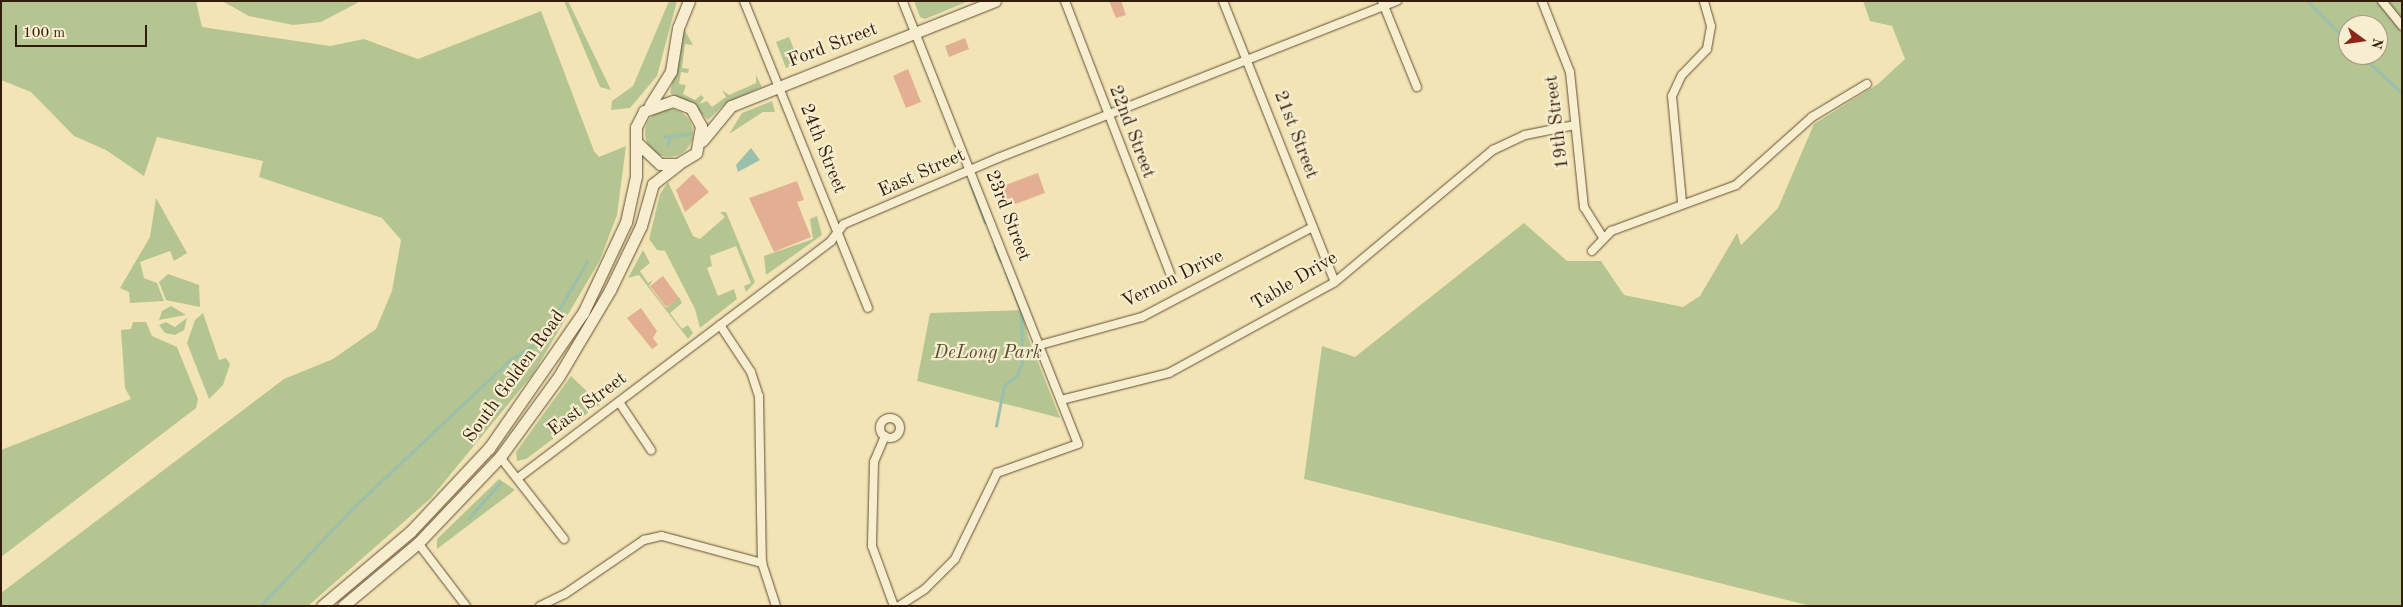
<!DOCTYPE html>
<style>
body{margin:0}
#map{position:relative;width:2403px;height:607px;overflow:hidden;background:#f3e4b5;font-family:"Old Standard TT",serif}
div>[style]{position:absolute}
.green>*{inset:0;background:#b5c592}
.round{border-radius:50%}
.water>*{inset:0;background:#9bbfad}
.stream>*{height:2.5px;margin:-1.25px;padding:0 1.25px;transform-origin:1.25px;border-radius:1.25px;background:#9bbfad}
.building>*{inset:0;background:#e3af92}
.roads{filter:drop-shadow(0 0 1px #634e35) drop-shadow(0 0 1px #634e35)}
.minor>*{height:8px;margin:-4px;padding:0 4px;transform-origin:4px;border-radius:4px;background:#f7edcf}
.minor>.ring{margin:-4px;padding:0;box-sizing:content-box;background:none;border:8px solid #f7edcf;border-radius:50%}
.secondary>*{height:11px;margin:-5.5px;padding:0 5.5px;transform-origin:5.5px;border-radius:5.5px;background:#f7edcf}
span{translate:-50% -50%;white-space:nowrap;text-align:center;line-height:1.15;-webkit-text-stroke:4.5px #f7edcf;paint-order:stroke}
.street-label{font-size:19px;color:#331c0a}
.park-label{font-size:19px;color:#5a4f33;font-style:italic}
.frame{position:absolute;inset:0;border:2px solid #331c0a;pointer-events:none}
.north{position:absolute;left:2338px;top:15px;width:50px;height:50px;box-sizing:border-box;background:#f7edcf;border:1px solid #a99980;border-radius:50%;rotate:104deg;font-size:14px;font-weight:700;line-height:20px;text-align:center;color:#331c0a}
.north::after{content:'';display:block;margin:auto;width:18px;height:22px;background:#8f2418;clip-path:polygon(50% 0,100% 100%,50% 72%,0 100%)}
.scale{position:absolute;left:15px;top:25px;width:132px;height:22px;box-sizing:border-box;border:2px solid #331c0a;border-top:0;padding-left:6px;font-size:15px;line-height:18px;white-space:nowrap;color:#331c0a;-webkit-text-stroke:4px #f7edcf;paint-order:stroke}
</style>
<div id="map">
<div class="green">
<div style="clip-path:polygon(1px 1px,196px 1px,202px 27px,330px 46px,364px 39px,418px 59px,541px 11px,594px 151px,599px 157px,626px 146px,617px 215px,600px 260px,533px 374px,431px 498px,308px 606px,1px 606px,1px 593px,284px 379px,333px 359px,376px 329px,392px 291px,401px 240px,382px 218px,259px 177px,263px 161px,157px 137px,144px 176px,106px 150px,74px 136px,31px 92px,1px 80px)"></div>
<div style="clip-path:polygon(222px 1px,361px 1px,321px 22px,293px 25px,249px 16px)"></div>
<div style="clip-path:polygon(564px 1px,568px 1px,611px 90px,600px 87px)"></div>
<div style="clip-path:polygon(669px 1px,677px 1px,657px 76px,630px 108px,611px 110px,612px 101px,633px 86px)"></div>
<div style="clip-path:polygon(914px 1px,969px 1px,925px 19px,920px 17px)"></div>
<div style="clip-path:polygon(evenodd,1863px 1px,2402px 1px,2402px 606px,1811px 606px,1304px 479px,1322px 346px,1355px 357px,1524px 223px,1567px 261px,1601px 261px,1624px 295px,1683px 307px,1700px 296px,1737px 233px,1741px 245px,1778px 208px,1814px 124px,1878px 84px,1905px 59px,1892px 26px,1870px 21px,1863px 1px,2348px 25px,2378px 25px,2378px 55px,2348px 55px,2348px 25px)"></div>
<div style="clip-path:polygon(684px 29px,693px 45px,685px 44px,682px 68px,689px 69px,688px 73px,681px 72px,679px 84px,686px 85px,683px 94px,695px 100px,701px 95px,704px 98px,699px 104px,707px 101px,712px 107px,726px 97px,722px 90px,729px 95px,756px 83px,756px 75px,762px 87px,726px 103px,708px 120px,692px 104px,670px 93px)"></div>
<div style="clip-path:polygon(789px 37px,799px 62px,786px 68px,776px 42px)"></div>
<div style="clip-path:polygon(772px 101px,775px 112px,763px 112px,729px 134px,742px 113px)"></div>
<div class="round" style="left:645px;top:109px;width:48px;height:48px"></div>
<div style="clip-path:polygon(668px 182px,693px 236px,700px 239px,725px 217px,720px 212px,726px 212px,755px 282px,746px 292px,744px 286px,751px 283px,736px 246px,710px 256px,712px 266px,707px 268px,718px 296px,734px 289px,737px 299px,700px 328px,695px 309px,665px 251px,657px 250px,649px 239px,660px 194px)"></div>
<div style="clip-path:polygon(156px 198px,187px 253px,174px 261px,170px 251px,140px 262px,144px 278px,157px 283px,164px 301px,130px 303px,129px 292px,120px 288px,150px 237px)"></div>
<div style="clip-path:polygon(817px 216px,822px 235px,766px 275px,764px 256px,813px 239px,810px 219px)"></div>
<div style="clip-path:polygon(643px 250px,650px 263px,640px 271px,648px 283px,653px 280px,649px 286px,666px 308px,679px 297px,682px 303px,670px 313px,682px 329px,688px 325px,693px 333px,688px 339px,639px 275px,628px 278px)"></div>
<div style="clip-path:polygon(168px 274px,199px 285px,200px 307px,166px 300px,159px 282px)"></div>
<div style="clip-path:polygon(171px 306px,186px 315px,159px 320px,162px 311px)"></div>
<div style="clip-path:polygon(1022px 310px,1028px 337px,1060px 418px,917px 381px,930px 313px)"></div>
<div style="clip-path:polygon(203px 313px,219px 360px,226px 358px,230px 364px,223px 385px,209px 399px,187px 343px,195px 320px)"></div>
<div style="clip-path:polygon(187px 318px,184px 330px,175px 335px,165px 333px,159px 325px,166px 322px,175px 327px)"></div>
<div style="clip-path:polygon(133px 322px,146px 322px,152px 336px,177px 347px,198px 399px,196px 408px,1px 557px,1px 450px,131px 399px,125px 388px,121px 330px,131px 329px)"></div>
<div style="clip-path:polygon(571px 376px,600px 404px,526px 459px,517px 461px,516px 452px)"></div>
<div style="clip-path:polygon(499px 479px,515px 490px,437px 549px,437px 539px)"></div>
</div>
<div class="water">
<div style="clip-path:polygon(751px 148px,760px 160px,738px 172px,736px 165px)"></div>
</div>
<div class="stream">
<div style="left:2308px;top:1px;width:57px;rotate:45.7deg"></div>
<div style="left:2361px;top:55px;width:56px;rotate:42.8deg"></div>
<div style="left:664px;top:137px;width:25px;rotate:-7deg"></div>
<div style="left:668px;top:144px;width:6px;rotate:-72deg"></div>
<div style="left:970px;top:182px;width:43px;rotate:69.4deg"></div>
<div style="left:995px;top:246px;width:16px;rotate:68deg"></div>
<div style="left:996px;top:426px;width:41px;rotate:-78.7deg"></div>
<div style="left:1004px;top:386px;width:17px;rotate:-40deg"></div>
<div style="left:1017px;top:375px;width:13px;rotate:-67deg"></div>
<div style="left:1022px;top:363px;width:51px;rotate:-91.1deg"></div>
<div style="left:1021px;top:312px;width:42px;rotate:-111deg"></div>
<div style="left:468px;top:519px;width:48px;rotate:-48.4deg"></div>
<div style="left:260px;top:606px;width:139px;rotate:-46.5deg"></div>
<div style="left:356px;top:505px;width:212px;rotate:-43.3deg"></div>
<div style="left:510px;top:360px;width:36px;rotate:-32deg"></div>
<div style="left:541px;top:341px;width:92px;rotate:-60.1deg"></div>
</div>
<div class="building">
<div style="clip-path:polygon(1109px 1px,1121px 1px,1126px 15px,1116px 18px)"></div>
<div style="clip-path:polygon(965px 38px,969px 49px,949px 57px,945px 46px)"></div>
<div style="clip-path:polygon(908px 69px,921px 102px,906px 108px,893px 76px)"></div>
<div style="clip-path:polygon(1038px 173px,1045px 193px,1007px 207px,1000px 187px)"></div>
<div style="clip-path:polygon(693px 174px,709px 192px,685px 212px,676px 190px)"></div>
<div style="clip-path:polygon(797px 181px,804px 200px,797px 202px,811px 237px,774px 252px,749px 198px)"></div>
<div style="clip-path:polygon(663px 276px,679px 298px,666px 307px,650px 286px)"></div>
<div style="clip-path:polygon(641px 308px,657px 331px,653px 338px,658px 345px,652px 349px,627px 318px)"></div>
</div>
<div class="roads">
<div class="minor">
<div style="left:744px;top:1px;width:331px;rotate:68deg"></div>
<div style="left:1065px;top:1px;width:292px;rotate:68.9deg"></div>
<div style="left:1223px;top:1px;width:302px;rotate:68.3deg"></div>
<div style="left:1382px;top:1px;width:93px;rotate:67.9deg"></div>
<div style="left:1542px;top:1px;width:76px;rotate:68.5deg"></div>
<div style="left:1570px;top:72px;width:136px;rotate:84.1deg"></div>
<div style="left:1584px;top:207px;width:36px;rotate:58deg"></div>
<div style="left:2382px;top:1px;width:32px;rotate:51deg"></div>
<div style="left:1682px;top:202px;width:106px;rotate:-95.4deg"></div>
<div style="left:1672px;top:96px;width:23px;rotate:-65deg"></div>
<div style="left:1682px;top:75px;width:36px;rotate:-46deg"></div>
<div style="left:1707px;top:49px;width:23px;rotate:-80deg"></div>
<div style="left:1711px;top:26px;width:26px;rotate:-106deg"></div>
<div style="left:1592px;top:251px;width:28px;rotate:-46deg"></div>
<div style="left:1611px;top:231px;width:133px;rotate:-20.2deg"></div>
<div style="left:1736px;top:185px;width:102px;rotate:-41.8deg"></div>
<div style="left:1812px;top:117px;width:64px;rotate:-31deg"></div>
<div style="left:720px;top:325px;width:56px;rotate:56.6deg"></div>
<div style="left:751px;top:372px;width:25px;rotate:72deg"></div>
<div style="left:759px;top:396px;width:167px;rotate:89deg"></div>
<div style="left:762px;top:563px;width:45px;rotate:72deg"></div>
<div style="left:1040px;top:345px;width:106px;rotate:-15.4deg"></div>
<div style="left:1142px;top:317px;width:193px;rotate:-27.8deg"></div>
<div style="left:1061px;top:400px;width:111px;rotate:-14deg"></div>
<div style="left:1169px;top:373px;width:189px;rotate:-28.7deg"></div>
<div style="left:1335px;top:282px;width:206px;rotate:-39.9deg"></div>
<div style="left:1493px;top:150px;width:35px;rotate:-25deg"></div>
<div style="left:1525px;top:135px;width:51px;rotate:-11.3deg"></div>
<div style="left:619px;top:402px;width:58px;rotate:56.3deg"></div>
<div class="ring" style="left:880px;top:418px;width:12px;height:12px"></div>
<div style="left:885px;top:436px;width:28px;rotate:113deg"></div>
<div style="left:874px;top:462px;width:84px;rotate:91.4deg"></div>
<div style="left:872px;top:546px;width:64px;rotate:69.9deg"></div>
<div style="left:500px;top:457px;width:104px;rotate:52deg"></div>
<div style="left:518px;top:478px;width:393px;rotate:-37.1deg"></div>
<div style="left:831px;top:241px;width:21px;rotate:-53deg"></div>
<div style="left:844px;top:224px;width:168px;rotate:-23.2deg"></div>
<div style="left:998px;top:158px;width:429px;rotate:-21.5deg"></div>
<div style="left:418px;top:543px;width:79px;rotate:52.7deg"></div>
<div style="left:540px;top:606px;width:28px;rotate:-26deg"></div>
<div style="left:565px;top:594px;width:96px;rotate:-34.4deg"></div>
<div style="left:644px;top:540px;width:18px;rotate:-13deg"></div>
<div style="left:662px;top:536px;width:104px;rotate:15.1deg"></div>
<div style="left:899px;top:606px;width:31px;rotate:-33deg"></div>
<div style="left:925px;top:589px;width:42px;rotate:-45deg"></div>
<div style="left:955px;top:559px;width:96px;rotate:-64deg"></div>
<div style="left:997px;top:473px;width:86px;rotate:-19.7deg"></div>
<div style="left:1078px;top:444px;width:476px;rotate:-111.6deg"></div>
</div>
<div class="secondary">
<div style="left:650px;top:105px;width:40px;rotate:-58deg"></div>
<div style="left:671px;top:71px;width:44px;rotate:-80.8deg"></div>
<div style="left:678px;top:28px;width:29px;rotate:-68deg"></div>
<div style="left:702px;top:141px;width:45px;rotate:-50.4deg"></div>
<div style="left:731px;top:106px;width:284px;rotate:-21.7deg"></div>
<div style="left:322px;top:606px;width:116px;rotate:-40.1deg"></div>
<div style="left:411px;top:531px;width:114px;rotate:-46.8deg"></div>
<div style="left:489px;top:448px;width:165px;rotate:-55.2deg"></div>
<div style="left:583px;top:313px;width:101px;rotate:-64.7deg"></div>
<div style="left:626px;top:222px;width:47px;rotate:-77.7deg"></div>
<div style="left:636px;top:176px;width:49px;rotate:-90deg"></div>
<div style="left:636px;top:127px;width:18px;rotate:-63deg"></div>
<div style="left:644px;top:111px;width:31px;rotate:-19deg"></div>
<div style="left:673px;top:101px;width:19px;rotate:21deg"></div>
<div style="left:691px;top:108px;width:21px;rotate:61deg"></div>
<div style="left:701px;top:126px;width:27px;rotate:100deg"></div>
<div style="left:696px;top:153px;width:21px;rotate:149deg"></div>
<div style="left:678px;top:164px;width:18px;rotate:180deg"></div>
<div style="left:660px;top:164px;width:33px;rotate:-137deg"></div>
<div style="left:343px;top:606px;width:98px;rotate:-40deg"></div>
<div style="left:418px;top:543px;width:119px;rotate:-46.4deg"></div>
<div style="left:500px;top:457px;width:100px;rotate:-53.9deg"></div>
<div style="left:559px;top:376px;width:100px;rotate:-59.3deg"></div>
<div style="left:610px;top:290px;width:71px;rotate:-64.2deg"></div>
<div style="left:641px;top:226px;width:44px;rotate:-74.1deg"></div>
<div style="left:653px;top:184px;width:31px;rotate:-38deg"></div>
</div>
</div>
<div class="street-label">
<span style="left:833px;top:46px;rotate:-21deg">Ford Street</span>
<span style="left:1558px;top:122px;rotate:-97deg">19th Street</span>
<span style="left:1131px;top:132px;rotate:69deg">22nd Street</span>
<span style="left:1295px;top:135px;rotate:69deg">21st Street</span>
<span style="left:822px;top:149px;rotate:68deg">24th Street</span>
<span style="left:922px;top:174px;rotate:-24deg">East Street</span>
<span style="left:1007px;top:216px;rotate:69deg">23rd Street</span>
<span style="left:1173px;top:280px;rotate:-26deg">Vernon Drive</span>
<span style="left:1295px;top:282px;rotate:-31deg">Table Drive</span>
<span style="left:515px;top:377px;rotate:-54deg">South Golden Road</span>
<span style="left:588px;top:405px;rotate:-37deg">East Street</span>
</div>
<div class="park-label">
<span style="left:988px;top:354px">DeLong Park</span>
</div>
<div class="frame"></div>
<div class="north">N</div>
<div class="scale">100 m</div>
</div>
